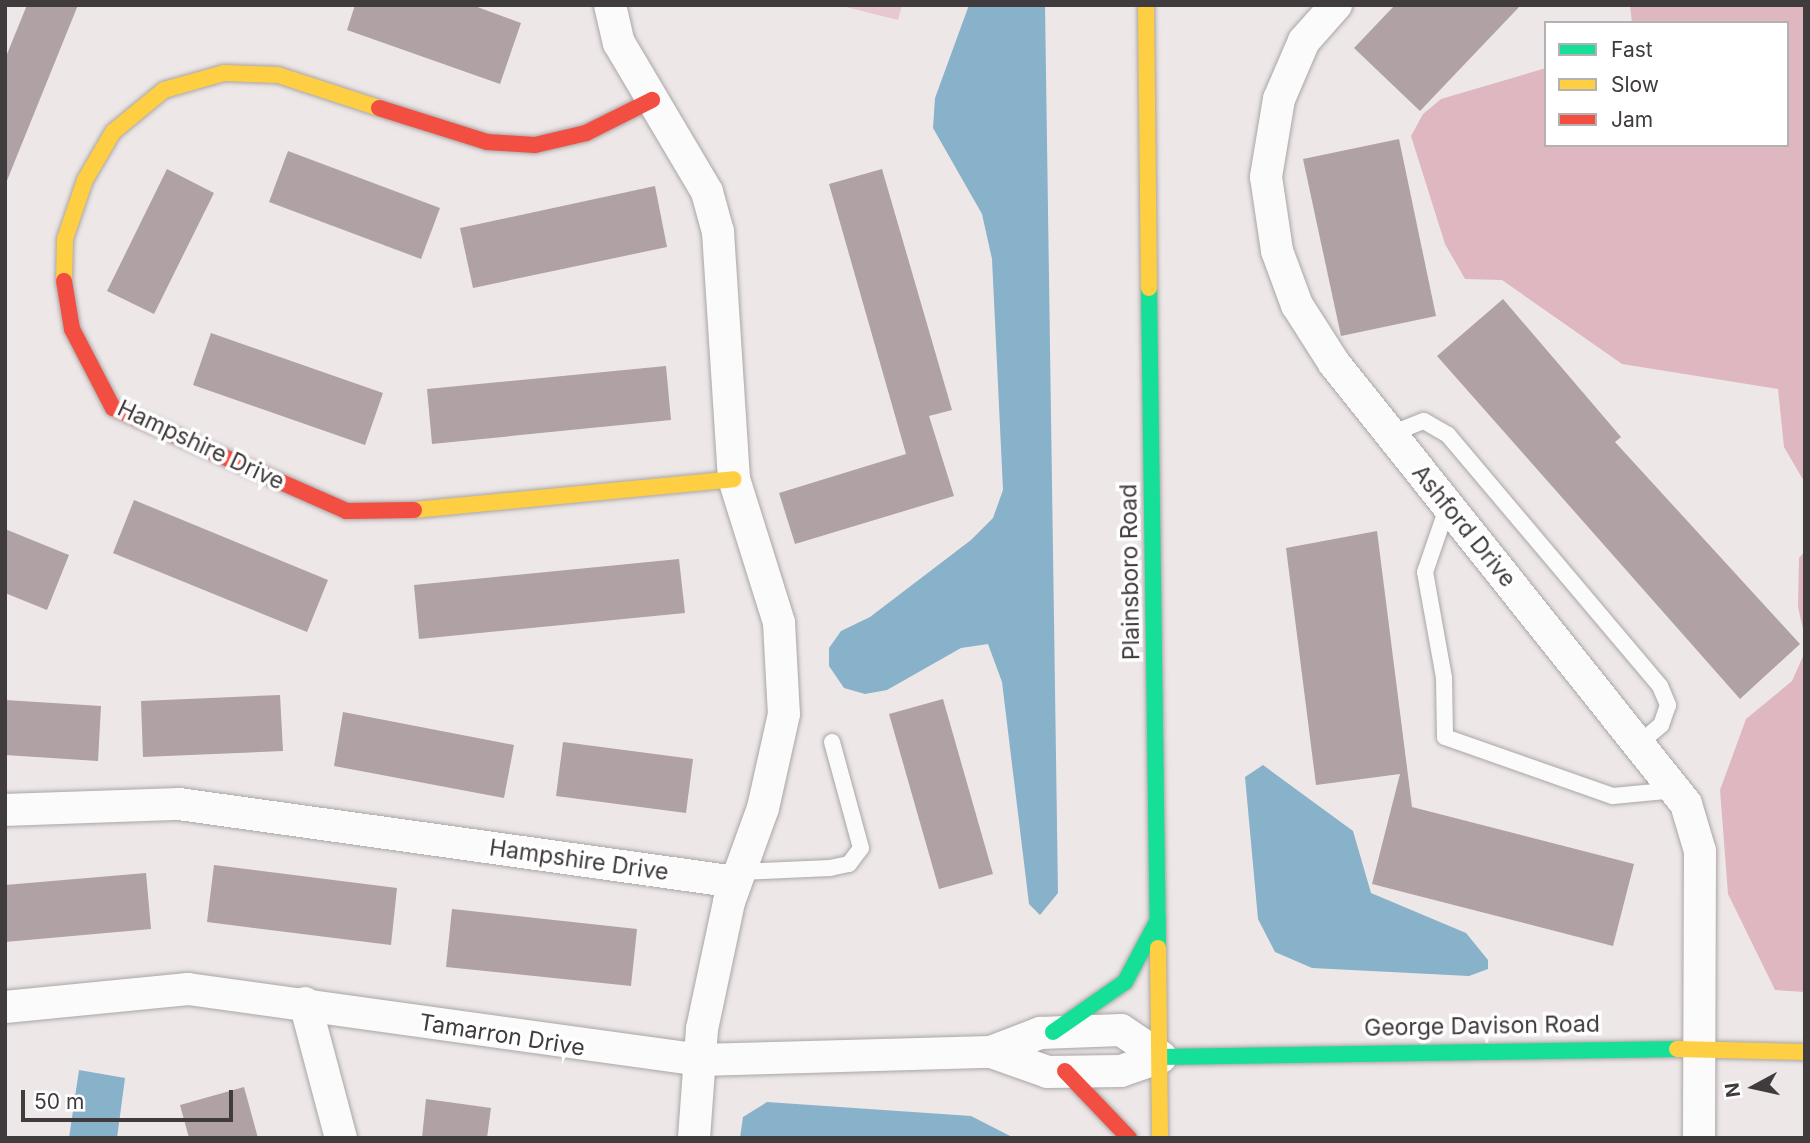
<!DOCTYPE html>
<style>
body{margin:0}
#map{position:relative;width:1810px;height:1143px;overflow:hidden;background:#eee7e8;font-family:Inter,sans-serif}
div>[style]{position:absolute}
.green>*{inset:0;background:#e8c8d0}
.forest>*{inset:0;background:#dfb7c0}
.water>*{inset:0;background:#88b1ca}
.building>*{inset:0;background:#afa1a4}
.roads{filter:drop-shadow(0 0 2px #aaa6a6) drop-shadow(0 0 2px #aaa6a6)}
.lane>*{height:16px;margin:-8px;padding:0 8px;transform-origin:8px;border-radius:8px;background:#fcfbfc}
.street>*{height:32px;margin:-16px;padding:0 16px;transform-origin:16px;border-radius:16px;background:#fcfbfc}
.fast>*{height:16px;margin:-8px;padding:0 8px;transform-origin:8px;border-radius:8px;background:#16e098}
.slow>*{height:16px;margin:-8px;padding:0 8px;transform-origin:8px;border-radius:8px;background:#ffcf43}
.jam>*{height:16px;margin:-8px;padding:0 8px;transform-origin:8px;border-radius:8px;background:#f24e42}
span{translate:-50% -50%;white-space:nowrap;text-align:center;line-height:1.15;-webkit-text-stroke:7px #fff;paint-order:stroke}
.street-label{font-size:23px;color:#403b3c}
.frame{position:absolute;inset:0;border:7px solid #403b3c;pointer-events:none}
.legend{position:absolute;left:1544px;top:21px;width:245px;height:126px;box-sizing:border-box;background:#fff;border:2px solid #b3b1b1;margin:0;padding:9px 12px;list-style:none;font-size:21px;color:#403b3c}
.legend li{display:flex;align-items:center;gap:14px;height:35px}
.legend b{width:35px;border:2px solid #b3b1b1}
.north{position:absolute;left:1719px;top:1052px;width:70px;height:70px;-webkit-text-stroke:5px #fff;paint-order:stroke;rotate:262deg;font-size:19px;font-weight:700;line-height:28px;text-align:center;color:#403b3c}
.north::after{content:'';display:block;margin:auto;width:24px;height:32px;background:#403b3c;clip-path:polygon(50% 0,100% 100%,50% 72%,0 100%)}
.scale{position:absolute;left:21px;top:1090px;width:212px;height:32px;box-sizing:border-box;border:4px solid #403b3c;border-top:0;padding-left:9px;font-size:21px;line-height:24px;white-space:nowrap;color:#403b3c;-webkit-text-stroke:5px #fff;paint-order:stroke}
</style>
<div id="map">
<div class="green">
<div style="clip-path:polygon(838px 5px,902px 5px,898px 20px)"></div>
</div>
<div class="forest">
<div style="clip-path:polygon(1630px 5px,1805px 5px,1805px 483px,1784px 447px,1778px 389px,1622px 364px,1502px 280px,1465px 279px,1445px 244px,1411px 136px,1423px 114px,1441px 99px,1546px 68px,1546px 145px,1787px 145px,1787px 23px,1632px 23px)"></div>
<div style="clip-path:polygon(1805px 551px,1805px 638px,1798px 607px,1799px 558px)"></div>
<div style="clip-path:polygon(1805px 652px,1805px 992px,1775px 990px,1728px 894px,1720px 790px,1746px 719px,1792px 681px)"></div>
</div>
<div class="water">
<div style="clip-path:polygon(969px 5px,1045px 5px,1058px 893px,1040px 915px,1029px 904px,1002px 682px,988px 644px,961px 648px,887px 690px,865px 694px,844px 688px,829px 666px,829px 648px,841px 631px,870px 617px,971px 540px,993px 518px,1003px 490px,992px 259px,982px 214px,933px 128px,935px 98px)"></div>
<div style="clip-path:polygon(1263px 765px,1353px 831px,1371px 893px,1466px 933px,1488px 960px,1488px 969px,1469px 976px,1312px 968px,1275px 952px,1258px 919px,1245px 777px)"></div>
<div style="clip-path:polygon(79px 1070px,125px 1078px,117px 1138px,69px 1138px)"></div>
<div style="clip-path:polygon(767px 1102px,971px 1116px,1014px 1138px,740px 1138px,743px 1117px)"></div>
</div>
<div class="building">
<div style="clip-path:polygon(27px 5px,78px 5px,6px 183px,5px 59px)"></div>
<div style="clip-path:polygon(355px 5px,472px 5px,521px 23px,500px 84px,347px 30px)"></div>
<div style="clip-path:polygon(1395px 5px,1521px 5px,1420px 111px,1354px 48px)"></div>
<div style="clip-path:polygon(1399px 139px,1436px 316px,1341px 336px,1303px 159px)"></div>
<div style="clip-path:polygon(288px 151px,440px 208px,421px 259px,269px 202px)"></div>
<div style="clip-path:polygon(167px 169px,214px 193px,154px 314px,107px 291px)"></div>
<div style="clip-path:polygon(882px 169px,952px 410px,929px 416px,954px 496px,795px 544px,779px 493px,906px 454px,829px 184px)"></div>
<div style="clip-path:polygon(655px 186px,667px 247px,473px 288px,460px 228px)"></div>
<div style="clip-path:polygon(1503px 299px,1621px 437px,1615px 442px,1800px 644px,1740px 699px,1437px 356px)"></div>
<div style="clip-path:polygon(211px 333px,383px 393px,365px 445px,193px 385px)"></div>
<div style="clip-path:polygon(666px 366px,671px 420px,432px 444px,427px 389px)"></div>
<div style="clip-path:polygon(134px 500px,328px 580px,307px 632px,113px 553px)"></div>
<div style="clip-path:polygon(5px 529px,69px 555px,47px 610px,5px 593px)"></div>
<div style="clip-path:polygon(1377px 531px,1412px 807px,1634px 864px,1613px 946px,1372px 884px,1400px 774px,1316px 785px,1286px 548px)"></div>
<div style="clip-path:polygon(679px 559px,685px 613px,419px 639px,414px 585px)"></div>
<div style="clip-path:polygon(280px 695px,283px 751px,143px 757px,141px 701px)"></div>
<div style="clip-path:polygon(943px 699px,993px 874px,939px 889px,889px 714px)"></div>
<div style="clip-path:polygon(5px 700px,101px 706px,98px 761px,5px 755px)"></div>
<div style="clip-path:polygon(343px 712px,514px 745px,504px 798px,334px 766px)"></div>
<div style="clip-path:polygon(563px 742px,693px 759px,686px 813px,556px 796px)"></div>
<div style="clip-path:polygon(214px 865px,397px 888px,391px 945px,207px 922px)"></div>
<div style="clip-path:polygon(146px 873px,151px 929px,5px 942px,5px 885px)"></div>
<div style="clip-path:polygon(452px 909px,637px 929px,631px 986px,446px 967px)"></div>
<div style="clip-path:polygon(244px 1087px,258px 1138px,189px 1138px,180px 1105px)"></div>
<div style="clip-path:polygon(426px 1099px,491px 1108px,487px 1138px,422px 1138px)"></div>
</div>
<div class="roads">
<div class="lane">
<div style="left:1391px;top:434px;width:35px;rotate:-22deg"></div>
<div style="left:1424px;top:421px;width:28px;rotate:30deg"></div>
<div style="left:1448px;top:435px;width:329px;rotate:49.8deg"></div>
<div style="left:1660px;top:686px;width:21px;rotate:67deg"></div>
<div style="left:1668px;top:705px;width:21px;rotate:109deg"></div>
<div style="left:1661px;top:725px;width:30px;rotate:140deg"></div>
<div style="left:1448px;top:505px;width:71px;rotate:108.9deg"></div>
<div style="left:1425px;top:572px;width:108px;rotate:79.8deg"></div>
<div style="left:1444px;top:678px;width:59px;rotate:89deg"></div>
<div style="left:1445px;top:737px;width:178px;rotate:19.4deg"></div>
<div style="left:1613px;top:796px;width:63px;rotate:-5.4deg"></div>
<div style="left:740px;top:872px;width:90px;rotate:-2.5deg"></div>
<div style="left:830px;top:868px;width:19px;rotate:-12deg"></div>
<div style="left:849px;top:864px;width:20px;rotate:-53deg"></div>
<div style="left:861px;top:848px;width:110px;rotate:-105.3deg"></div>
</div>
<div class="street">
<div style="left:610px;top:5px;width:39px;rotate:77deg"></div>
<div style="left:619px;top:43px;width:173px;rotate:59.4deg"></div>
<div style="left:707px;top:192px;width:41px;rotate:74.6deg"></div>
<div style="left:718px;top:232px;width:248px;rotate:86.3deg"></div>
<div style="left:734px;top:479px;width:151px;rotate:72.6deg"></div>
<div style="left:779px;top:623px;width:91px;rotate:86.9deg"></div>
<div style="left:784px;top:714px;width:96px;rotate:102.6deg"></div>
<div style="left:763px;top:808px;width:100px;rotate:109.9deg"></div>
<div style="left:729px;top:902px;width:130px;rotate:102deg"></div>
<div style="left:702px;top:1029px;width:109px;rotate:94.2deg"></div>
<div style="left:1336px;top:5px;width:48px;rotate:131.6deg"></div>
<div style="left:1304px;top:41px;width:63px;rotate:113.3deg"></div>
<div style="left:1279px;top:99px;width:79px;rotate:99.5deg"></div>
<div style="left:1266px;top:177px;width:75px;rotate:81.5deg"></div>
<div style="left:1277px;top:251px;width:58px;rotate:69.7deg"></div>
<div style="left:1297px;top:305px;width:69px;rotate:57.5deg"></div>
<div style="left:1334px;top:363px;width:564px;rotate:51.4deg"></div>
<div style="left:1686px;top:804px;width:49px;rotate:73.4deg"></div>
<div style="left:1700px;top:851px;width:287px;rotate:90.2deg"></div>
<div style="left:5px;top:810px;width:174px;rotate:-2deg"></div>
<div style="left:179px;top:804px;width:562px;rotate:7.97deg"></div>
<div style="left:305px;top:1003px;width:140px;rotate:75.1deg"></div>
<div style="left:5px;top:1007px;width:184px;rotate:-5.6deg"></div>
<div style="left:188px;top:989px;width:517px;rotate:7.89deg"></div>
<div style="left:700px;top:1060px;width:291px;rotate:-1.6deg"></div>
<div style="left:991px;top:1052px;width:53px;rotate:-21.2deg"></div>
<div style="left:1040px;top:1033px;width:81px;rotate:-2.1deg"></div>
<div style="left:1121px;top:1030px;width:48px;rotate:34deg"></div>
<div style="left:991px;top:1052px;width:60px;rotate:19.3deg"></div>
<div style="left:1048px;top:1072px;width:73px;rotate:-0.8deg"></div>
<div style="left:1121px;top:1071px;width:42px;rotate:-19.3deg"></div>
</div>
<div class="fast">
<div style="left:1149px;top:288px;width:660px;rotate:89.22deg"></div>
<div style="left:1053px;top:1032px;width:88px;rotate:-34.8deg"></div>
<div style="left:1125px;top:982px;width:70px;rotate:-62deg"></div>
<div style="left:1161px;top:1057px;width:516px;rotate:-0.89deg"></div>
</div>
<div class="slow">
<div style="left:1146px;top:5px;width:283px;rotate:89.4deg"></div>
<div style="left:64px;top:281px;width:42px;rotate:-88.6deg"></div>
<div style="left:65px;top:239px;width:62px;rotate:-71.3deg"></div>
<div style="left:85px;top:180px;width:56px;rotate:-59.7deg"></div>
<div style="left:113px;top:132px;width:66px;rotate:-39.5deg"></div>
<div style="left:164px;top:90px;width:62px;rotate:-15.8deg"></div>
<div style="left:224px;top:73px;width:54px;rotate:2.1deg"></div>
<div style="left:278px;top:75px;width:106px;rotate:18.1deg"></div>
<div style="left:414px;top:510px;width:321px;rotate:-5.5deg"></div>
<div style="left:1158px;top:948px;width:190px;rotate:89.4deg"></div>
<div style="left:1677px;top:1049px;width:128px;rotate:1.3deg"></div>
</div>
<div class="jam">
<div style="left:379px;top:108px;width:113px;rotate:17.5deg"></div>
<div style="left:487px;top:142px;width:48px;rotate:3.6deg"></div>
<div style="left:535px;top:145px;width:52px;rotate:-13.2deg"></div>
<div style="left:586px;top:133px;width:74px;rotate:-26.6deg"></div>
<div style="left:64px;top:281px;width:49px;rotate:80.5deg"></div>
<div style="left:72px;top:329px;width:89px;rotate:62.6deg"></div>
<div style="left:113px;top:408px;width:255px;rotate:23.8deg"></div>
<div style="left:346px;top:511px;width:68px;rotate:-0.8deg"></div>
<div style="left:1065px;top:1071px;width:93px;rotate:46.3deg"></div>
</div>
</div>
<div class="street-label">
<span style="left:201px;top:445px;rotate:25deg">Hampshire Drive</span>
<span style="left:1464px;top:526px;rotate:51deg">Ashford Drive</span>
<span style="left:1130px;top:572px;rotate:-91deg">Plainsboro Road</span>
<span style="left:579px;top:860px;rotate:8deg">Hampshire Drive</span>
<span style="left:1482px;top:1026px;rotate:-1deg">George Davison Road</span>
<span style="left:502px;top:1035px;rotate:9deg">Tamarron Drive</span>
</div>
<div class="frame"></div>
<ul class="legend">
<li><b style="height:9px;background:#16e098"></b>Fast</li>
<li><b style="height:9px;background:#ffcf43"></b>Slow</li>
<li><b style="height:9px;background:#f24e42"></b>Jam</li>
</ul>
<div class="north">N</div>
<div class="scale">50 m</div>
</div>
